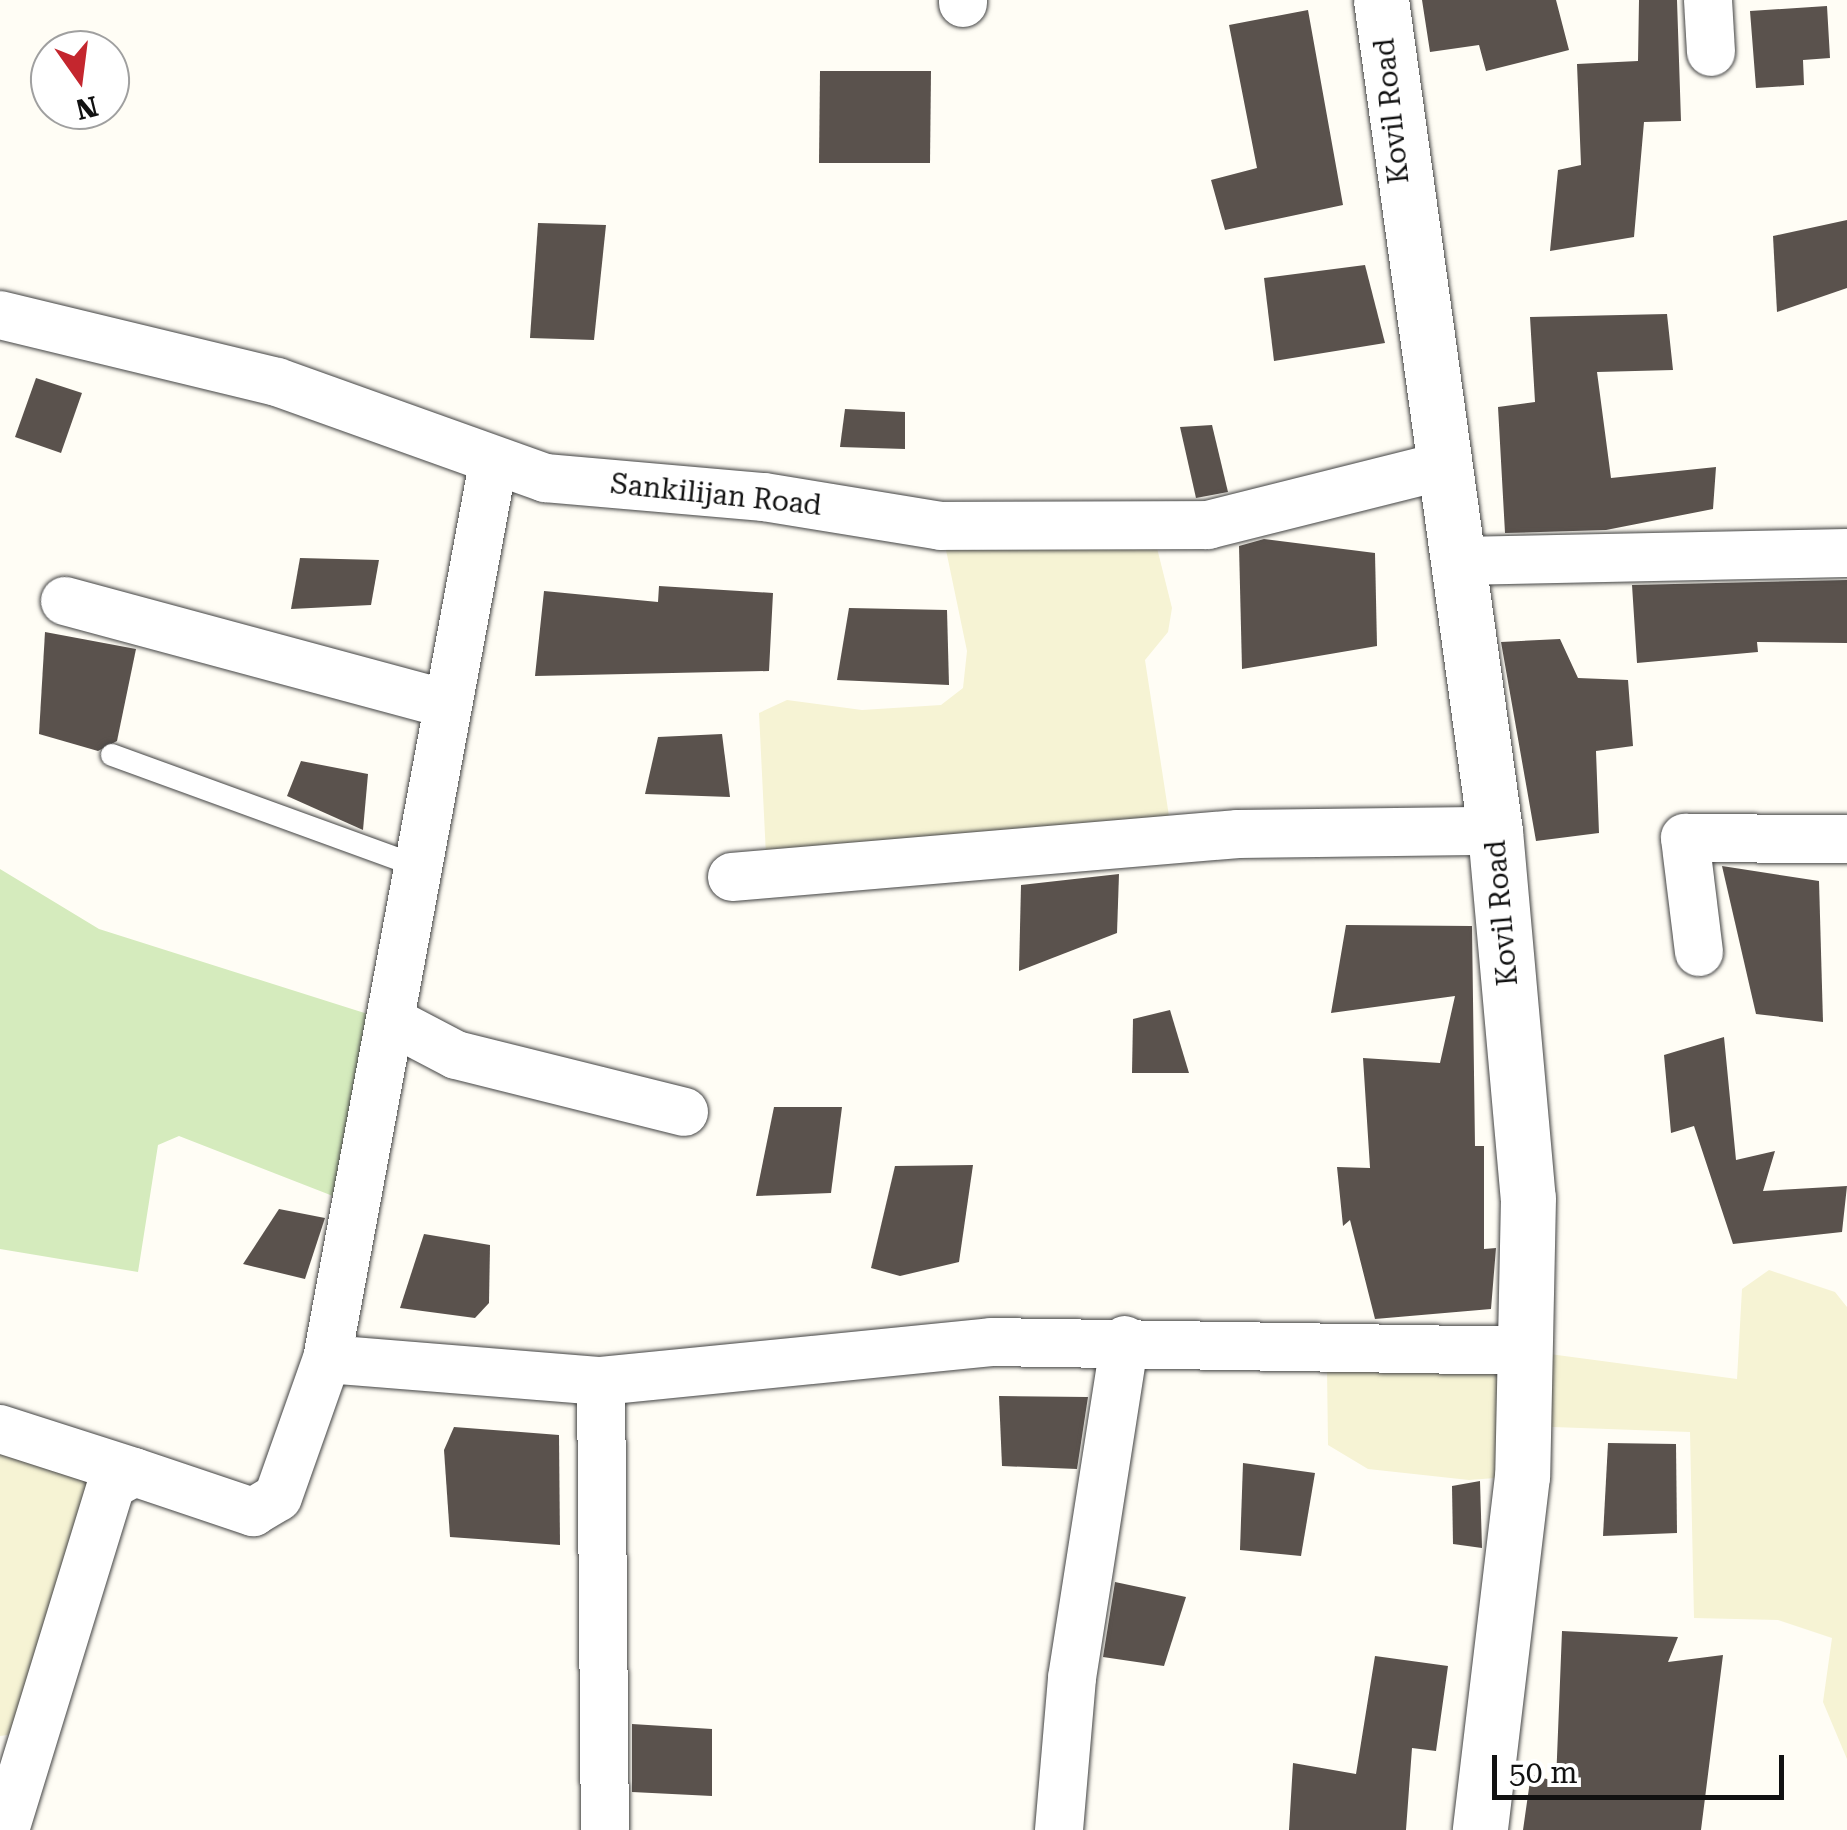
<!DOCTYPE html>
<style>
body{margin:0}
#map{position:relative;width:1847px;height:1830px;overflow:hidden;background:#fffdf5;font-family:"Roboto Serif",serif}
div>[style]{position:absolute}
.farmland>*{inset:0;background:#f6f3d4}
.green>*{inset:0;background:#d5ebbd}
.building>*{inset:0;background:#5a524d}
.roads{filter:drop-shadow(0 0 2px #444) drop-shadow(0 0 2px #444)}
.service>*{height:22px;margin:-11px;padding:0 11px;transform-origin:11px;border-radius:11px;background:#fff}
.minor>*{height:48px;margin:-24px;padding:0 24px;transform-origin:24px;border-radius:24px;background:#fff}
.tertiary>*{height:55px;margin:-27.5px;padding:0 27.5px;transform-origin:27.5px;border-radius:27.5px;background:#fff}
span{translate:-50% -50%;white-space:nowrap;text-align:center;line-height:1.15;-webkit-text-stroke:10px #fff;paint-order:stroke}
.street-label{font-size:28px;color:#111}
.north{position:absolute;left:30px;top:30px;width:100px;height:100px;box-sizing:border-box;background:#fff;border:2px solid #a0a0a0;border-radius:50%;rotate:166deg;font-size:28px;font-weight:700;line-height:40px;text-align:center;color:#111}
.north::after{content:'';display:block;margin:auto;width:35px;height:45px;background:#c4262e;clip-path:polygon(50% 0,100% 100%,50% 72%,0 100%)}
.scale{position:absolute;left:1492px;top:1755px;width:292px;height:45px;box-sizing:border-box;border:5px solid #111;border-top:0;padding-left:12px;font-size:30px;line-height:35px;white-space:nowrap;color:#111;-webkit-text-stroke:8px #fff;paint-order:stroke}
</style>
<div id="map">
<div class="farmland">
<div style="clip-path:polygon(941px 526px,1152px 528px,1172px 608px,1168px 632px,1145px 660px,1171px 829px,767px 876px,759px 713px,787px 700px,862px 710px,941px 705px,963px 688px,967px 651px)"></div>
<div style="clip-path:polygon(1769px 1270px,1835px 1292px,1847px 1307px,1847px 1759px,1823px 1702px,1832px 1638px,1778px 1620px,1694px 1618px,1690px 1432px,1526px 1426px,1522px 1476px,1469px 1480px,1368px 1469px,1328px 1445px,1327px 1369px,1527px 1351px,1737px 1379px,1742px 1289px)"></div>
<div style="clip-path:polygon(0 1429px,134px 1472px,36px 1731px,0 1736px)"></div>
</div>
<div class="green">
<div style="clip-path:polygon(0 869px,99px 929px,393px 1022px,356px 1205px,179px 1136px,158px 1145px,138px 1272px,0 1249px)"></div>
</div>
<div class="building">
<div style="clip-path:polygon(1422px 0,1556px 0,1569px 50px,1486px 71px,1479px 45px,1430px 52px)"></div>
<div style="clip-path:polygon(1639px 0,1677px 0,1681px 121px,1644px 122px,1634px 237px,1550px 251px,1558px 170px,1581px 165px,1577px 64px,1638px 61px)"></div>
<div style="clip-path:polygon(1827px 6px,1830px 58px,1803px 60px,1804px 85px,1756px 88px,1750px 11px)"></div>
<div style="clip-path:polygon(1308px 10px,1343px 205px,1225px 230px,1211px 180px,1257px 168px,1229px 25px)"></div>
<div style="clip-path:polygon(820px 71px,931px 71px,930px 163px,819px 163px)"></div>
<div style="clip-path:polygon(1847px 220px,1847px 288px,1777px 312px,1773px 236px)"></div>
<div style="clip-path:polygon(538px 223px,606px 225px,594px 340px,530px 338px)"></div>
<div style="clip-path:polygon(1365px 265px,1385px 343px,1274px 361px,1264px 278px)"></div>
<div style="clip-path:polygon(1667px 314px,1673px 370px,1597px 372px,1611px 478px,1716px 467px,1713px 509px,1606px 530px,1505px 533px,1498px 407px,1535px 402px,1530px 317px)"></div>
<div style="clip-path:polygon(36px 378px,82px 393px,61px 453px,15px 437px)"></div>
<div style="clip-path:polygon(845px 409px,905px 412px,905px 449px,840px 447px)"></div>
<div style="clip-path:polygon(1212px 425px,1228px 492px,1196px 498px,1180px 427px)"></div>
<div style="clip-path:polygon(1264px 539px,1375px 553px,1377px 646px,1242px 669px,1239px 546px)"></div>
<div style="clip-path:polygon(300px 558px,379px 560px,371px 605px,291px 609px)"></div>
<div style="clip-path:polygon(1847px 580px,1847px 643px,1757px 642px,1758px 652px,1637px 663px,1632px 585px)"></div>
<div style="clip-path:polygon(659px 586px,773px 593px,769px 671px,535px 676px,544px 591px,658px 602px)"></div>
<div style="clip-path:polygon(849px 608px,947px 610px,949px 685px,837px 680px)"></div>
<div style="clip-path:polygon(45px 632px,136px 649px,117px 741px,98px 751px,39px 734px)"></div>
<div style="clip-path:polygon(1560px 639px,1578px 678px,1628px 680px,1633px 746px,1596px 751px,1599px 833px,1536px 841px,1501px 642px)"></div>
<div style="clip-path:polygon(722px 734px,730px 797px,645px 794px,658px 737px)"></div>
<div style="clip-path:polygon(301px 761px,368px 774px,363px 830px,287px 796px)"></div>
<div style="clip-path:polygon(1722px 866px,1819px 881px,1823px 1022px,1756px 1014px)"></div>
<div style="clip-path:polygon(1119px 874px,1117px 933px,1019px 971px,1021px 885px)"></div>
<div style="clip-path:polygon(1346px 925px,1472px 926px,1475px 1146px,1484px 1146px,1484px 1249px,1496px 1248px,1491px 1309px,1375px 1319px,1350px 1220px,1343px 1226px,1337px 1167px,1370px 1168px,1363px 1058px,1440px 1063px,1455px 996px,1331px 1013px)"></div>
<div style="clip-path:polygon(1170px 1010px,1189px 1073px,1132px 1073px,1133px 1019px)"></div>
<div style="clip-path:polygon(1724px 1037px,1736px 1160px,1775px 1151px,1763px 1191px,1847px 1186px,1842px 1232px,1733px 1244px,1694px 1126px,1671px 1133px,1664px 1055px)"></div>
<div style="clip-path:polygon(774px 1107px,842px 1107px,831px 1193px,756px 1196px)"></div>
<div style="clip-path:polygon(973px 1165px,959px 1262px,900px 1276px,871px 1268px,895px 1166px)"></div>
<div style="clip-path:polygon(279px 1209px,325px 1218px,305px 1279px,243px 1264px)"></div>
<div style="clip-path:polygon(424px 1234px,490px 1245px,489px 1303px,475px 1318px,400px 1308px)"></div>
<div style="clip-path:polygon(999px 1396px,1088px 1397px,1077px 1469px,1002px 1466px)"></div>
<div style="clip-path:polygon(454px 1427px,559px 1435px,560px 1545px,450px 1537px,444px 1450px)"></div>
<div style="clip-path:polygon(1608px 1443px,1676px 1444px,1677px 1533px,1603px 1536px)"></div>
<div style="clip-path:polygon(1243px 1463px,1315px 1473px,1301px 1556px,1240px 1550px)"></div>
<div style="clip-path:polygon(1480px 1481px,1482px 1548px,1453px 1544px,1452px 1486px)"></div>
<div style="clip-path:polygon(1115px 1582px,1186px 1597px,1164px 1666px,1103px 1657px)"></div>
<div style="clip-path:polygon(1562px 1631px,1678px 1637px,1668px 1662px,1723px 1655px,1701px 1830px,1523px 1830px,1531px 1774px,1556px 1782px)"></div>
<div style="clip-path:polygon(1375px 1656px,1448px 1666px,1436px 1751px,1412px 1748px,1406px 1830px,1289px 1830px,1293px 1763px,1356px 1774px)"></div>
<div style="clip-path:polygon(632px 1724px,712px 1729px,712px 1796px,632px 1792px)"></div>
</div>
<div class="roads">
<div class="service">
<div style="left:112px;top:755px;width:328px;rotate:20deg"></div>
</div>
<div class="minor">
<div style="left:963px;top:0;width:3px;rotate:90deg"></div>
<div style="left:1708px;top:0;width:52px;rotate:86.7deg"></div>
<div style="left:0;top:315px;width:285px;rotate:13.6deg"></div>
<div style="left:277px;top:382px;width:285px;rotate:19.7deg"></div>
<div style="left:545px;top:478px;width:220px;rotate:5deg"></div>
<div style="left:764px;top:497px;width:179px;rotate:9.3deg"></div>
<div style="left:941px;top:526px;width:267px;rotate:-0.2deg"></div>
<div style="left:1208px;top:525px;width:246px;rotate:-14.1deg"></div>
<div style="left:1460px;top:561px;width:387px;rotate:-1.2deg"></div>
<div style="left:65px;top:601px;width:395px;rotate:15.1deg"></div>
<div style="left:732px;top:877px;width:508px;rotate:-4.86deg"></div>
<div style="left:1238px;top:834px;width:257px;rotate:-0.7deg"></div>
<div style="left:1699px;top:952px;width:115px;rotate:-97deg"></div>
<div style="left:1685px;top:838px;width:162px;rotate:0.4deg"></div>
<div style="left:393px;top:1022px;width:71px;rotate:27.6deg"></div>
<div style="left:456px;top:1055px;width:235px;rotate:14deg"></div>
<div style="left:327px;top:1359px;width:275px;rotate:4.6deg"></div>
<div style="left:601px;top:1381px;width:392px;rotate:-5.7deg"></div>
<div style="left:991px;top:1342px;width:536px;rotate:0.96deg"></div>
<div style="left:601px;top:1381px;width:449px;rotate:89.5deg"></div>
<div style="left:0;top:1429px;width:141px;rotate:17.8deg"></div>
<div style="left:5px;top:1830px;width:361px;rotate:-72.9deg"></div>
<div style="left:111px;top:1485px;width:26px;rotate:-29deg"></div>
<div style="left:134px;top:1472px;width:126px;rotate:18.6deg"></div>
<div style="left:253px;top:1512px;width:29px;rotate:-31deg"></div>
<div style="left:278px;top:1497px;width:146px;rotate:-70.5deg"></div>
<div style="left:327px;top:1359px;width:911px;rotate:-79.5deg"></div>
<div style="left:1059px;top:1830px;width:153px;rotate:-85.1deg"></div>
<div style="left:1072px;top:1678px;width:342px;rotate:-81.1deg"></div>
</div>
<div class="tertiary">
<div style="left:1381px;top:0;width:839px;rotate:82.19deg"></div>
<div style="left:1495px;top:831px;width:368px;rotate:84.9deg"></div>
<div style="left:1528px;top:1198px;width:278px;rotate:91.2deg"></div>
<div style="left:1522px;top:1476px;width:356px;rotate:96.8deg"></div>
</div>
</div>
<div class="street-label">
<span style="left:1392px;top:111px;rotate:-96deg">Kovil Road</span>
<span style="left:716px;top:495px;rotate:6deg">Sankilijan Road</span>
<span style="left:1502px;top:913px;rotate:-95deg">Kovil Road</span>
</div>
<div class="north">N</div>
<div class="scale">50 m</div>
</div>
